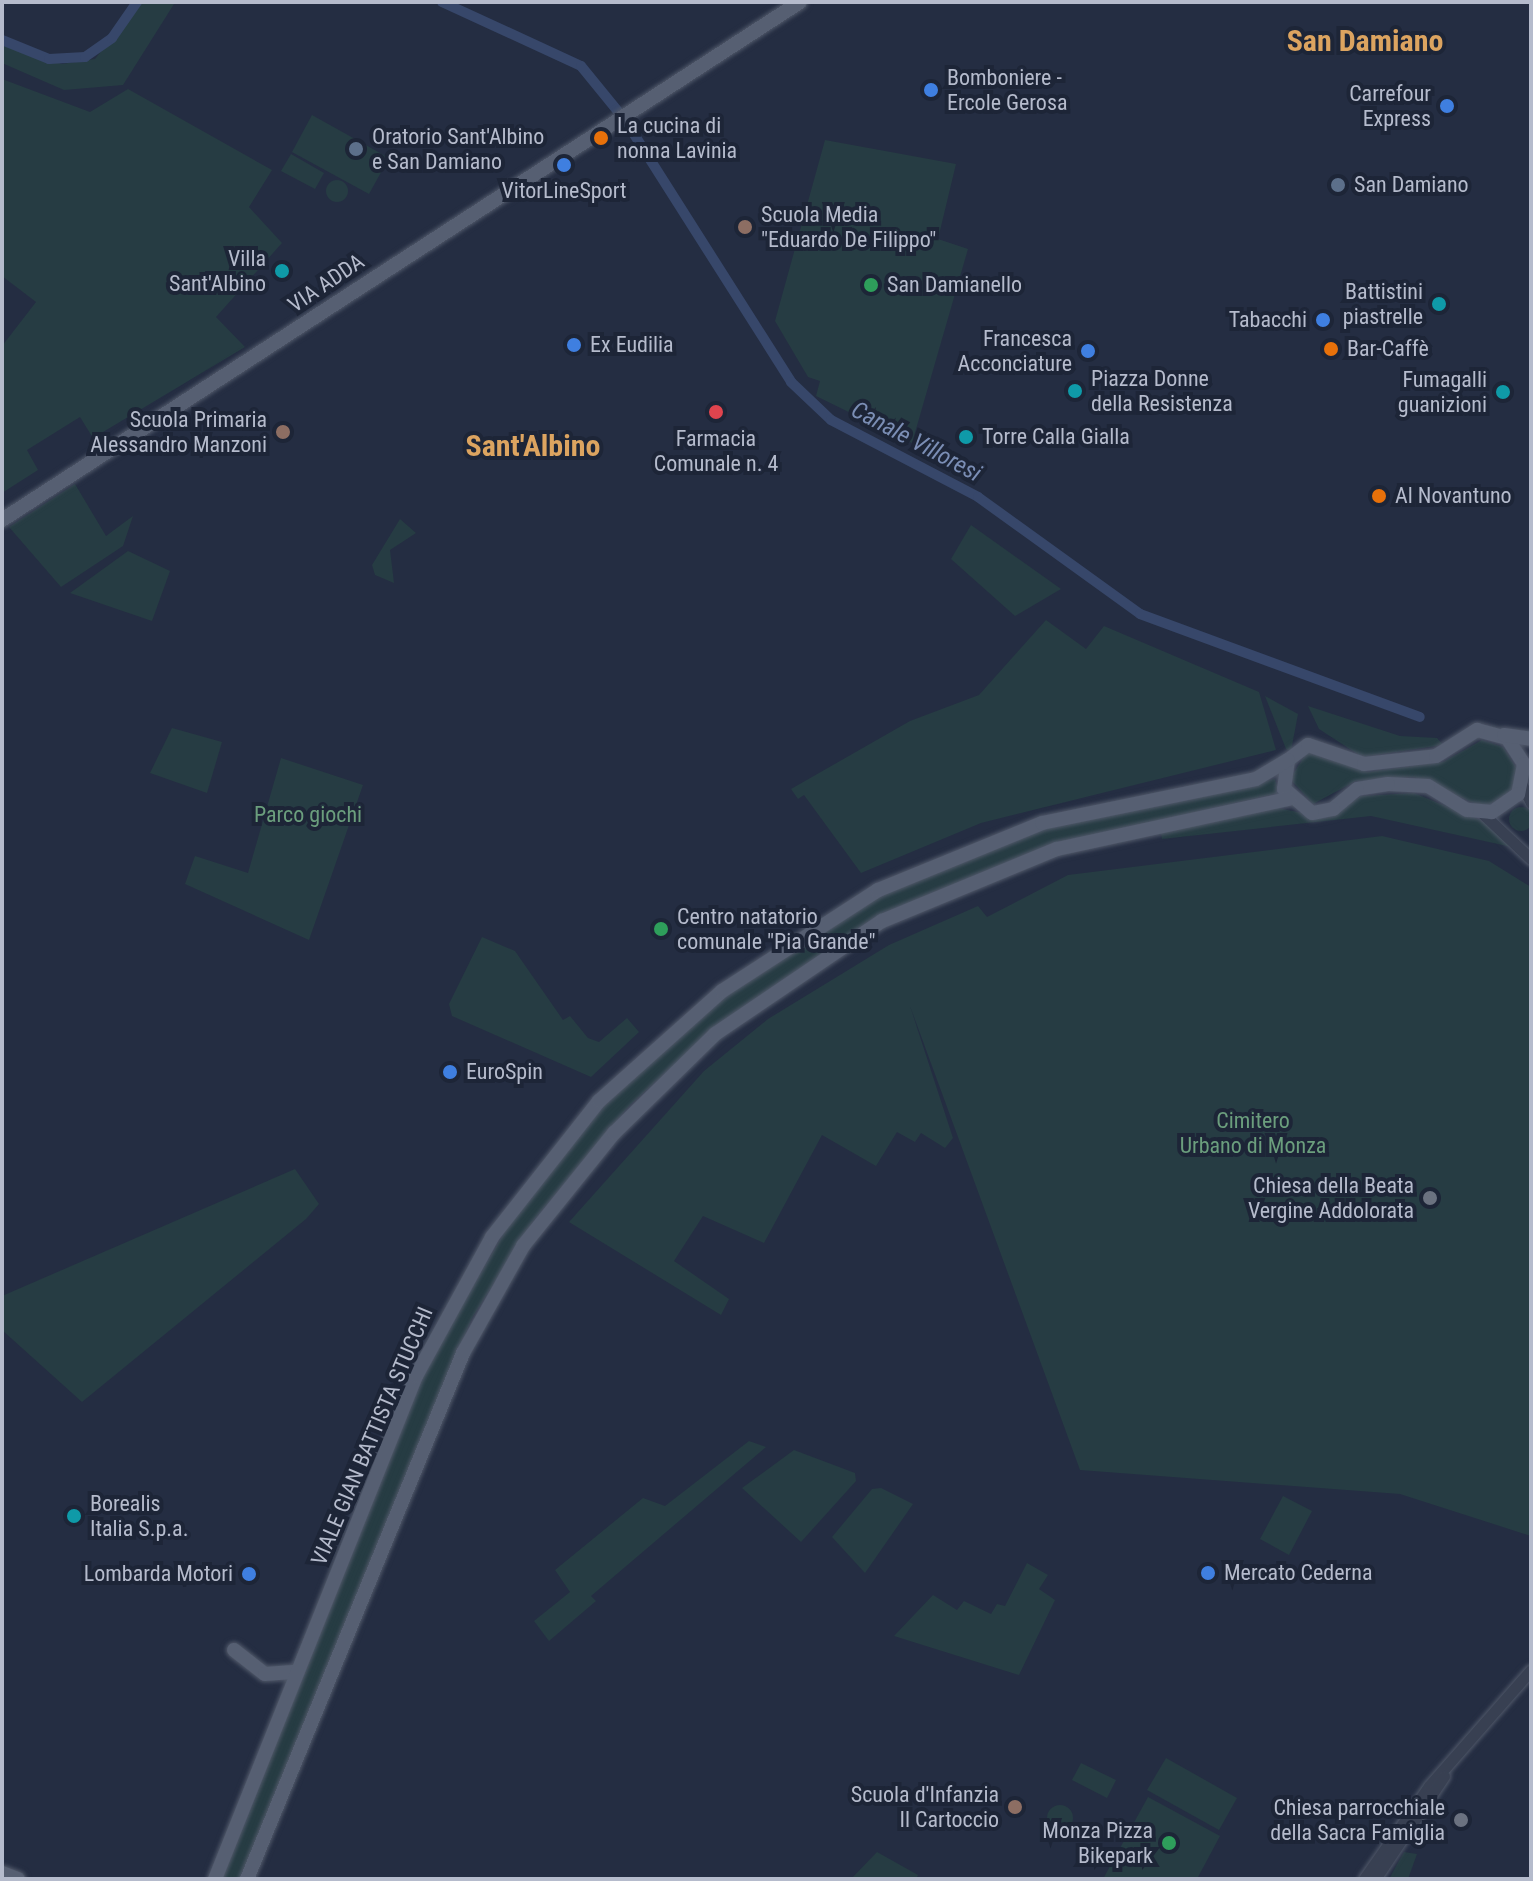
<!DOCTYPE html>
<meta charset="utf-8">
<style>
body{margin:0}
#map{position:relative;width:1533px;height:1881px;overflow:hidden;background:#242d42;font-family:"Roboto Condensed",sans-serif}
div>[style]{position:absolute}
.green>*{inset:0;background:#263c43}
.round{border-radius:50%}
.canal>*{height:10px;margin:-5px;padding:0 5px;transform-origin:5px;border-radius:5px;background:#37476a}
.roads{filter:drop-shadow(0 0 2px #505869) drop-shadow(0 0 2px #505869)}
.minor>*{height:11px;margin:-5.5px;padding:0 5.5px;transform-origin:5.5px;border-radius:5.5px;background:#384052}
.major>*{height:14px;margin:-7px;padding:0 7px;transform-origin:7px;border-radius:7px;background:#565f72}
.dots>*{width:22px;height:22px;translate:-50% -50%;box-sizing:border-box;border:4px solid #1d2537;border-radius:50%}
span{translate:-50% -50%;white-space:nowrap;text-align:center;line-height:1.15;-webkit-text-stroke:8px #1d2537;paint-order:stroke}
.poi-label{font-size:22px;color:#b5bbcc}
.left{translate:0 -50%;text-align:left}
.right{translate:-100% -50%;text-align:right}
.street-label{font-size:22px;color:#b5bbcc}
.park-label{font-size:22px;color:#6b9e7d}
.water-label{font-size:24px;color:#7b8eb5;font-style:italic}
.district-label{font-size:30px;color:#dca460;font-weight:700}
.frame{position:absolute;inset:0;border:4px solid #b5bbcc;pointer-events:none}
</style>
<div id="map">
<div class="green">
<div style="clip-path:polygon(140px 2px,174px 4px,123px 85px,64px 90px,2px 63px,2px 45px,62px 64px,95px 59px)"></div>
<div style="clip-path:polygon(2px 79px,90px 112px,128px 89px,272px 170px,249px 207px,282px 243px,216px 317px,245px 347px,93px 438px,80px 417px,27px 450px,38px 470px,2px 493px,2px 346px,36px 302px,2px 276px)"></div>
<div style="clip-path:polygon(312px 115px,389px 158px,369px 194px,292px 152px)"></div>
<div style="clip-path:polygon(825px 140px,956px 164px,938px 239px,968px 249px,912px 443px,816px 396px,820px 381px,808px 377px,775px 321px)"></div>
<div style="clip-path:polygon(291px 154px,324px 173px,315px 189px,281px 171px)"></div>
<div class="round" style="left:326px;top:180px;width:22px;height:22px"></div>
<div style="clip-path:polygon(75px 484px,106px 536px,133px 516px,123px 546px,61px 587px,9px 527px)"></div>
<div style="clip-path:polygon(400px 519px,416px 533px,390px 550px,394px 583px,375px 575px,372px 565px)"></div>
<div style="clip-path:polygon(971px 525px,1061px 589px,1015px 616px,951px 559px)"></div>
<div style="clip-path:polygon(128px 551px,170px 571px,152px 621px,70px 593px)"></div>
<div style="clip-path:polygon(1046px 620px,1086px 649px,1104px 626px,1259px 692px,1276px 750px,981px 823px,861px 873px,804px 795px,798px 799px,791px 789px,910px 721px,979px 695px)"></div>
<div style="clip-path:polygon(1265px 696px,1298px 714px,1291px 751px,1286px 749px)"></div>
<div style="clip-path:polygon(1308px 706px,1400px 736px,1437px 738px,1443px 745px,1362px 757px,1319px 729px)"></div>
<div style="clip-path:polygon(172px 728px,222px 742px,207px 793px,150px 773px)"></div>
<div style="clip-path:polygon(1482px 740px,1503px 747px,1517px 769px,1515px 786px,1490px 810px,1414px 777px,1356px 781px,1313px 804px,1290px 779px,1307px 752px,1368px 772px,1443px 762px)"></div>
<div style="clip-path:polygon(281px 758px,363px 785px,309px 940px,185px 884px,195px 856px,248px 873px)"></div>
<div style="clip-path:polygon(1275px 779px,1279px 793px,1057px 844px,870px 923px,716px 1027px,629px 1106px,534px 1220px,472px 1318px,240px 1879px,221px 1879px,427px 1365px,518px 1209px,614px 1094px,748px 977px,864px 904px,949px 864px,1051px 827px)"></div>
<div style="clip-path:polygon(1414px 793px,1499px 828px,1516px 848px,1371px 816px,1162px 839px,1161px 833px,1269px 806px,1326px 818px,1361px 796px)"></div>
<div class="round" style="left:1509px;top:807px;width:24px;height:24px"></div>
<div style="clip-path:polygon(1382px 836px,1489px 861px,1531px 887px,1531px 1536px,1400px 1494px,1080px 1470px,910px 1006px,953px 1138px,945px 1148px,921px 1133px,915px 1142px,897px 1132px,876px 1166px,822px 1135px,764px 1243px,703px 1216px,674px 1261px,729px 1299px,721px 1315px,569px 1222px,704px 1071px,768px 1019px,889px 945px,978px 906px,987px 917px,1068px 875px)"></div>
<div style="clip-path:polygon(482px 937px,515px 951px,563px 1020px,570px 1016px,588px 1038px,599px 1042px,627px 1018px,639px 1032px,591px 1077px,452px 1016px,449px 1004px)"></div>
<div style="clip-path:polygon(295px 1169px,319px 1204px,306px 1219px,82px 1402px,2px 1330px,2px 1296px)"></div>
<div style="clip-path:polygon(749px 1441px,766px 1447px,591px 1596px,596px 1601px,549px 1641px,534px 1621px,570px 1592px,555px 1570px,643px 1498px,665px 1506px)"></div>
<div style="clip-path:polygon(794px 1450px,855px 1473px,856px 1481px,801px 1542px,742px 1488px)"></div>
<div style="clip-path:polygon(881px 1488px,913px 1504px,865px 1573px,832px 1537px,872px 1489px)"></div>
<div style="clip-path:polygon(1283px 1496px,1312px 1511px,1289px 1555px,1260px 1539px)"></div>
<div style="clip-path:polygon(1027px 1563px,1048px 1575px,1039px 1589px,1055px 1600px,1019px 1675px,894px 1636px,933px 1595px,957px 1610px,964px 1601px,991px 1614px,997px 1604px,1005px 1606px)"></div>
<div style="clip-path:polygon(1166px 1758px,1237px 1798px,1219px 1830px,1147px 1790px)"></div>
<div style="clip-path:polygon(1081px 1763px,1116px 1780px,1107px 1798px,1072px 1780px)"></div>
<div style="clip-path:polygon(1148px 1797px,1220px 1836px,1197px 1879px,1103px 1879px)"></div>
<div class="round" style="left:1047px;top:1805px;width:26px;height:26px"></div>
<div style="clip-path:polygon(877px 1852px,918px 1875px,916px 1879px,851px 1879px)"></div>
<div style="clip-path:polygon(1404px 1852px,1417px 1854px,1408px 1879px,1389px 1879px)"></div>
</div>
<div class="canal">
<div style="left:442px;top:2px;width:153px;rotate:24.7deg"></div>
<div style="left:581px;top:66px;width:70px;rotate:50.8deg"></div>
<div style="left:625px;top:120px;width:310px;rotate:57.6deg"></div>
<div style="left:791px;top:382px;width:55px;rotate:43.5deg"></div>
<div style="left:831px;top:420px;width:166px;rotate:27.6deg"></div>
<div style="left:978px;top:497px;width:200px;rotate:35.8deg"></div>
<div style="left:1140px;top:614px;width:298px;rotate:20.2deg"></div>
<div style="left:2px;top:40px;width:51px;rotate:22deg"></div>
<div style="left:49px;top:59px;width:36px;rotate:-3deg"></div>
<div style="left:85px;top:57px;width:33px;rotate:-35deg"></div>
<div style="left:112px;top:38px;width:44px;rotate:-55.2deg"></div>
</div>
<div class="roads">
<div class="minor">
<div style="left:1522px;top:785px;width:20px;rotate:63deg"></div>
<div style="left:1483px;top:814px;width:66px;rotate:43.2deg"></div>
<div style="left:1364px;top:1879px;width:113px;rotate:-55deg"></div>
<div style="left:1429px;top:1786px;width:154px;rotate:-48.7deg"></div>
<div style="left:1375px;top:1879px;width:124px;rotate:-56.2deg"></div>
</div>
<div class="major">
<div style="left:2px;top:520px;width:951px;rotate:-32.99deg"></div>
<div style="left:1477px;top:730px;width:31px;rotate:15deg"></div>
<div style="left:1507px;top:738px;width:31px;rotate:57deg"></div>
<div style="left:1524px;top:764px;width:31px;rotate:101deg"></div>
<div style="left:1518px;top:794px;width:32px;rotate:145deg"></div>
<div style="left:1492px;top:812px;width:25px;rotate:-175deg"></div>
<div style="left:1467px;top:810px;width:46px;rotate:-148.4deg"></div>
<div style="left:1428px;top:786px;width:40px;rotate:-177.1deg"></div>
<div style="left:1388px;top:784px;width:31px;rotate:171deg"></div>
<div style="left:1357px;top:789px;width:31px;rotate:140deg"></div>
<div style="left:1333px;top:809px;width:21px;rotate:169deg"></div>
<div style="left:1312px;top:813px;width:37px;rotate:-139deg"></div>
<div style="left:1284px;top:789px;width:29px;rotate:-82deg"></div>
<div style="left:1288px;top:760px;width:25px;rotate:-37deg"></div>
<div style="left:1308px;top:745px;width:59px;rotate:18.7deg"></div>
<div style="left:1364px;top:764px;width:72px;rotate:-6.3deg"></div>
<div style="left:1436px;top:756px;width:49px;rotate:-32.4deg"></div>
<div style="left:1504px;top:735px;width:27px;rotate:8deg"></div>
<div style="left:234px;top:1650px;width:39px;rotate:38deg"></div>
<div style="left:265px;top:1674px;width:31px;rotate:-4deg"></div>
<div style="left:2px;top:1873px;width:17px;rotate:21deg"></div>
<div style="left:215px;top:1879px;width:542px;rotate:-68.22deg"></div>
<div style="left:416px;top:1376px;width:158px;rotate:-61.3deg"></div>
<div style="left:492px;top:1237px;width:173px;rotate:-51.8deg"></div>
<div style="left:599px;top:1101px;width:165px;rotate:-41.8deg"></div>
<div style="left:722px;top:991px;width:186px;rotate:-32.9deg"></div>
<div style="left:878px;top:890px;width:177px;rotate:-22.2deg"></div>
<div style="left:1042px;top:823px;width:218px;rotate:-11.6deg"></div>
<div style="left:1256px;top:779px;width:37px;rotate:-31deg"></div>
<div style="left:247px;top:1879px;width:569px;rotate:-67.67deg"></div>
<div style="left:463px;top:1353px;width:123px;rotate:-60.7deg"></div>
<div style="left:523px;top:1246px;width:145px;rotate:-51.2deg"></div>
<div style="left:614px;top:1133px;width:141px;rotate:-44.4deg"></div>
<div style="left:715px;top:1034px;width:202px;rotate:-34.1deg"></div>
<div style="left:882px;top:921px;width:189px;rotate:-22.4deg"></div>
<div style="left:1057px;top:849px;width:237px;rotate:-12.2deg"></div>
</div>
</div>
<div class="dots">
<div style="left:931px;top:90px;background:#3f7fe0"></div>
<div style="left:1447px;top:106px;background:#3f7fe0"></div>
<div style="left:601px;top:138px;background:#e8710a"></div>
<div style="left:356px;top:149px;background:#5c6f8a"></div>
<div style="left:564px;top:165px;background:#3f7fe0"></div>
<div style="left:1338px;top:185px;background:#5c6f8a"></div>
<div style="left:745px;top:227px;background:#8d6e63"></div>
<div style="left:282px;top:271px;background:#0f9aa8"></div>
<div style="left:871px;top:285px;background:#2e9e5b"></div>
<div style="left:1439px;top:304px;background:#0f9aa8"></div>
<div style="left:1323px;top:320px;background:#3f7fe0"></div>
<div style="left:574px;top:345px;background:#3f7fe0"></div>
<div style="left:1331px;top:349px;background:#e8710a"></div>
<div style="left:1088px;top:351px;background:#3f7fe0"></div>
<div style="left:1075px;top:391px;background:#0f9aa8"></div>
<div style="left:1503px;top:392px;background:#0f9aa8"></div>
<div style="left:716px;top:412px;background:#e0444e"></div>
<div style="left:283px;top:432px;background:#8d6e63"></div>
<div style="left:966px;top:437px;background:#0f9aa8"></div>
<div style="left:1379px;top:496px;background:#e8710a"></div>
<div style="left:661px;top:929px;background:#2e9e5b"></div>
<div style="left:450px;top:1072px;background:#3f7fe0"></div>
<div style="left:1430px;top:1198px;background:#6b7280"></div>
<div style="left:74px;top:1516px;background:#0f9aa8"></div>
<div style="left:1208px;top:1573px;background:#3f7fe0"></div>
<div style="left:249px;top:1574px;background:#3f7fe0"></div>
<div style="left:1015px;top:1807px;background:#8d6e63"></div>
<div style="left:1461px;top:1820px;background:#6b7280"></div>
<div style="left:1169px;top:1843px;background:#2e9e5b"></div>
</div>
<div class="poi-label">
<span class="left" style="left:947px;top:90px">Bomboniere -<br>Ercole Gerosa</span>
<span class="right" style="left:1431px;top:106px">Carrefour<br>Express</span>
<span class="left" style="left:617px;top:138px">La cucina di<br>nonna Lavinia</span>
<span class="left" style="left:372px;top:149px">Oratorio Sant'Albino<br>e San Damiano</span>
<span class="left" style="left:1354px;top:185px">San Damiano</span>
<span style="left:564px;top:191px">VitorLineSport</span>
<span class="left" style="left:761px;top:227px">Scuola Media<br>"Eduardo De Filippo"</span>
<span class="right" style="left:266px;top:271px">Villa<br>Sant'Albino</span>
<span class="left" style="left:887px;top:285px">San Damianello</span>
<span class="right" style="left:1423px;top:304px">Battistini<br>piastrelle</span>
<span class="right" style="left:1307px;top:320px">Tabacchi</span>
<span class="right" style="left:1072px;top:351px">Francesca<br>Acconciature</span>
<span class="left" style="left:590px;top:345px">Ex Eudilia</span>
<span class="left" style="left:1347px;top:349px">Bar-Caffè</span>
<span class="left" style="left:1091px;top:391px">Piazza Donne<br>della Resistenza</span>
<span class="right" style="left:1487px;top:392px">Fumagalli<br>guanizioni</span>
<span class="right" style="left:267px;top:432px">Scuola Primaria<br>Alessandro Manzoni</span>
<span class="left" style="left:982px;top:437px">Torre Calla Gialla</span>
<span style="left:716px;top:451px">Farmacia<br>Comunale n. 4</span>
<span class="left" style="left:1395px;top:496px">Al Novantuno</span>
<span class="left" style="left:677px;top:929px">Centro natatorio<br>comunale "Pia Grande"</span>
<span class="left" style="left:466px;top:1072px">EuroSpin</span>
<span class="right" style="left:1414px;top:1198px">Chiesa della Beata<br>Vergine Addolorata</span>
<span class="left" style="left:90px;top:1516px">Borealis<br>Italia S.p.a.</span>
<span class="left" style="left:1224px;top:1573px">Mercato Cederna</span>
<span class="right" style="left:233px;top:1574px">Lombarda Motori</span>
<span class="right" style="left:999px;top:1807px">Scuola d'Infanzia<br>Il Cartoccio</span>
<span class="right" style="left:1445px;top:1820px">Chiesa parrocchiale<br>della Sacra Famiglia</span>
<span class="right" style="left:1153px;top:1843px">Monza Pizza<br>Bikepark</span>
</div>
<div class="street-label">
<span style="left:326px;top:283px;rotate:-34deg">VIA ADDA</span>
<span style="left:372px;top:1436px;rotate:-67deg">VIALE GIAN BATTISTA STUCCHI</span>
</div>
<div class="park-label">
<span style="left:308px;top:815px">Parco giochi</span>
<span style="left:1253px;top:1133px">Cimitero<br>Urbano di Monza</span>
</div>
<div class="water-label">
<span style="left:916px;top:442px;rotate:28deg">Canale Villoresi</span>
</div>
<div class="district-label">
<span style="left:1365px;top:41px">San Damiano</span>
<span style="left:533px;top:446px">Sant'Albino</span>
</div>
<div class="frame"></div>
</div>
